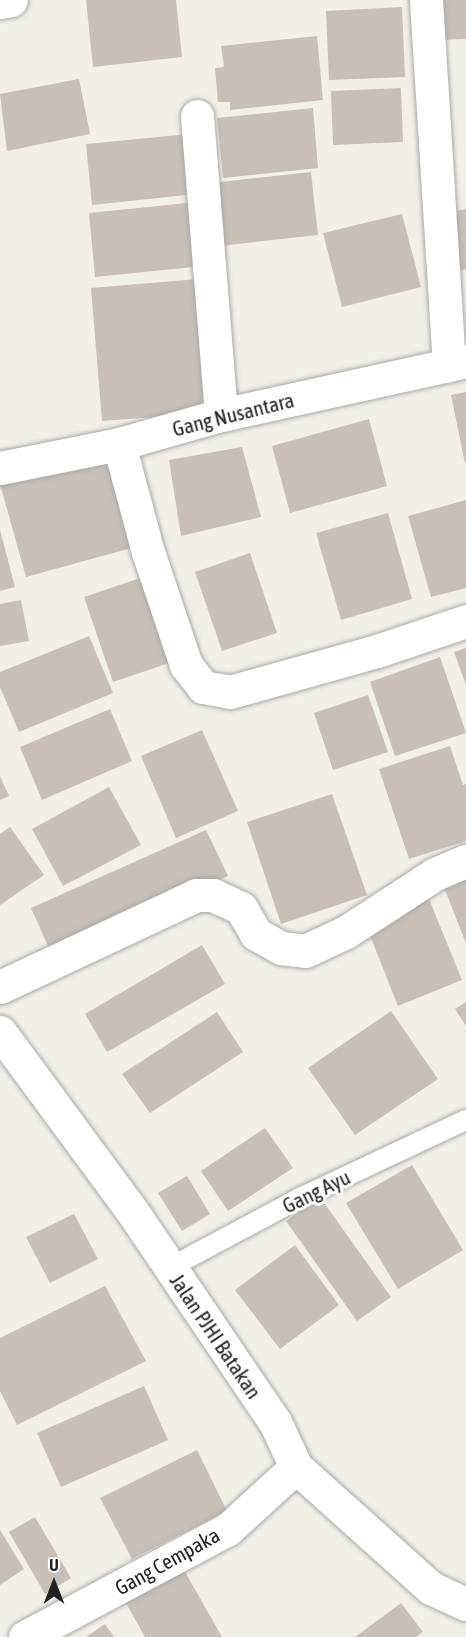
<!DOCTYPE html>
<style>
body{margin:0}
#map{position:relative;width:466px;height:1637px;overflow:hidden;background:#f2efe9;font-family:"Asap Condensed",sans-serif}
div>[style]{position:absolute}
.building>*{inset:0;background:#c7bfb8}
.roads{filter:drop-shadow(0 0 2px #a9a9a9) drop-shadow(0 0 2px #a9a9a9)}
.service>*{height:20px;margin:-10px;padding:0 10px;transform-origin:10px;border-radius:10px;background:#fff}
.minor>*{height:33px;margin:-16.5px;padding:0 16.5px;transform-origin:16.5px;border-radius:16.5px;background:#fff}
span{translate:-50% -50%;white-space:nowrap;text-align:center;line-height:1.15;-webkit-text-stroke:6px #fff;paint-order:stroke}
.street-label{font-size:21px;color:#222}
.north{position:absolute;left:24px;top:1553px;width:60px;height:60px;-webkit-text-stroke:4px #fff;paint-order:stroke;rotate:0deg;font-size:16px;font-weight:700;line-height:24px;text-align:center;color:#222}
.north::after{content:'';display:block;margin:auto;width:21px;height:27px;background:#222;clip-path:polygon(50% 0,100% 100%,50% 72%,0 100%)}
</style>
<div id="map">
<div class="building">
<div style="clip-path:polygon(86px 0,176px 0,182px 57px,93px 67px)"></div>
<div style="clip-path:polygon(431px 0,466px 0,466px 39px,433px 40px)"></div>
<div style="clip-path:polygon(402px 7px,405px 77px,329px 80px,326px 11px)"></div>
<div style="clip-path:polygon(317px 36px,323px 100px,230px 110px,230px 102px,218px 102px,215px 68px,224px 67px,221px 46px)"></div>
<div style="clip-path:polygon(79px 79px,90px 134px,7px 151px,0 94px)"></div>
<div style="clip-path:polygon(401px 88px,403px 142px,333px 145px,331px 91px)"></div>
<div style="clip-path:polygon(313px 108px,318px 168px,223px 178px,217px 118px)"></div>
<div style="clip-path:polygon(189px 134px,196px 194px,92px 205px,86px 144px)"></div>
<div style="clip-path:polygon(311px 172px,318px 235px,219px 246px,212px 183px)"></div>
<div style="clip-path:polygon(197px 202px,203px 266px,95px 277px,89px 213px)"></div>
<div style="clip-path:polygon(466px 209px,466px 269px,453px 272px,441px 214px)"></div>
<div style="clip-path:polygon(402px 214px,421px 287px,342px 307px,323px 233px)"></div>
<div style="clip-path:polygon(198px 279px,209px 413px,102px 421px,91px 288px)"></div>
<div style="clip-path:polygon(466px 392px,466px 463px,465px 463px,451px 395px)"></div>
<div style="clip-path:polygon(369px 419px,387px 486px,290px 513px,272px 446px)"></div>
<div style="clip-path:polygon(242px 447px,261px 517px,181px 536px,169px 460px)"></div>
<div style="clip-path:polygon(108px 453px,135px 547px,26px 577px,0 484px)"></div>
<div style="clip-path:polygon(466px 500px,466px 588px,431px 597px,408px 516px)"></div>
<div style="clip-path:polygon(388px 513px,412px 599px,341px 620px,316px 533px)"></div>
<div style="clip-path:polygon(0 530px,15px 587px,0 591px)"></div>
<div style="clip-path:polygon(250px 553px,277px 633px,222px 651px,195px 572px)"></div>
<div style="clip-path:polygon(149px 575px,178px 660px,113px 682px,84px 597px)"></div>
<div style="clip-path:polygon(21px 600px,29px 641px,0 646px,0 604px)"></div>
<div style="clip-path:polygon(89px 636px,113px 693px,19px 732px,0 687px,0 672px)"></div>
<div style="clip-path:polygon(466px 648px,466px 685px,454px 652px)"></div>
<div style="clip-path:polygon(440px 657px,466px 733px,395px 756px,370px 682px)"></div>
<div style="clip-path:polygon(368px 695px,388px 752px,333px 770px,314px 713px)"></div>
<div style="clip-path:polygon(110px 709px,132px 761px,42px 800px,20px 747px)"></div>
<div style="clip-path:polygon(202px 730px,238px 811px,176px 838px,141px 756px)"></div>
<div style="clip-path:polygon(450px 746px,463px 785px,466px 784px,466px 841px,409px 859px,379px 769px)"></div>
<div style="clip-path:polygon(0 776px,9px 796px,0 800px)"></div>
<div style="clip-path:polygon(109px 787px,141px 845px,63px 886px,32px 829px)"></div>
<div style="clip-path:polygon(332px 794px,367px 895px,281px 924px,247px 822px)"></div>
<div style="clip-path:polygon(10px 827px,44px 875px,0 905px,0 834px)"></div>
<div style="clip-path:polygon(206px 830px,228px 876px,52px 955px,31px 908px)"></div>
<div style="clip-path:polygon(466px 864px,466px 943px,439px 875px)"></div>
<div style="clip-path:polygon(429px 899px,462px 980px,398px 1006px,365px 923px)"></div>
<div style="clip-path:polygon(202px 945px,225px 984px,107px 1052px,85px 1014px)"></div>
<div style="clip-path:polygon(466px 1002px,466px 1026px,455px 1009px)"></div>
<div style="clip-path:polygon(391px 1011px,438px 1079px,355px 1135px,308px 1068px)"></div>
<div style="clip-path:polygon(217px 1012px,243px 1052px,150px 1113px,122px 1074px)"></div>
<div style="clip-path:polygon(265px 1128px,293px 1168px,228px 1211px,201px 1171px)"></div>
<div style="clip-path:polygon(412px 1165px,463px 1250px,398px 1289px,346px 1203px)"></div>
<div style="clip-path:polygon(187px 1176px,210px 1214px,182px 1231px,158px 1193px)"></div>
<div style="clip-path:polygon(320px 1197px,391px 1297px,357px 1321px,286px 1221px)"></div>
<div style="clip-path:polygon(74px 1214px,98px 1259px,50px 1283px,26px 1237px)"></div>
<div style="clip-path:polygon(295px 1245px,339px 1305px,280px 1349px,235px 1290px)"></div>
<div style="clip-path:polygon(105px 1286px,146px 1361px,17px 1425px,0 1391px,0 1338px)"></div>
<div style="clip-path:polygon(144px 1386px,168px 1440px,61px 1487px,37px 1433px)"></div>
<div style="clip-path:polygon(197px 1450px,227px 1511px,132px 1559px,100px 1498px)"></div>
<div style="clip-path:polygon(35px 1517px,71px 1578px,45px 1594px,9px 1532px)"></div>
<div style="clip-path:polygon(0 1530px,24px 1569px,0 1585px)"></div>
<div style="clip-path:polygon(180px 1563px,222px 1637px,145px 1637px,122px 1596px)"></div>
<div style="clip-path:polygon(401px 1603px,423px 1632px,416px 1637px,355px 1637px)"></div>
<div style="clip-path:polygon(105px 1624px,114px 1637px,86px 1637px)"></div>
</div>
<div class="roads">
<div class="service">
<div style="left:169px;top:1268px;width:149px;rotate:-28.1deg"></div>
<div style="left:300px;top:1198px;width:183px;rotate:-25.2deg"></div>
</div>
<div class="minor">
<div style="left:426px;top:0;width:366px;rotate:86.4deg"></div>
<div style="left:0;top:2px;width:11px;rotate:-10deg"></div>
<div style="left:197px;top:116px;width:300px;rotate:85.4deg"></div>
<div style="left:119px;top:444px;width:112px;rotate:75deg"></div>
<div style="left:148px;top:552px;width:119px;rotate:71.4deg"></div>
<div style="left:186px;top:665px;width:28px;rotate:52deg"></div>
<div style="left:203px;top:687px;width:27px;rotate:10deg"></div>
<div style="left:230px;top:692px;width:153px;rotate:-15.6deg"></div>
<div style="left:377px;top:651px;width:94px;rotate:-18.6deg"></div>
<div style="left:0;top:468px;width:121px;rotate:-11.4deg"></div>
<div style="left:119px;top:444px;width:106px;rotate:-15.9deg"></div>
<div style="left:221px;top:415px;width:251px;rotate:-12.4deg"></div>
<div style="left:0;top:987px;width:217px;rotate:-25.1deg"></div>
<div style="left:196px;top:895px;width:17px"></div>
<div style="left:213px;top:895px;width:31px;rotate:25deg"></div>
<div style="left:241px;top:908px;width:30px;rotate:60deg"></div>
<div style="left:256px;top:934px;width:29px;rotate:29deg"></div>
<div style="left:281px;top:948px;width:24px;rotate:7deg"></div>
<div style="left:305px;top:951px;width:45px;rotate:-24.9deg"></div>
<div style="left:346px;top:932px;width:106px;rotate:-33.1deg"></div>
<div style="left:435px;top:874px;width:34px;rotate:-23deg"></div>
<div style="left:0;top:1032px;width:222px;rotate:53.6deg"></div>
<div style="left:132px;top:1211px;width:255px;rotate:55.9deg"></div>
<div style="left:275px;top:1422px;width:50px;rotate:65deg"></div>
<div style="left:296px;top:1467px;width:181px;rotate:41.9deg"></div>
<div style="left:431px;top:1588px;width:38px;rotate:25deg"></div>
<div style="left:25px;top:1637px;width:230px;rotate:-28deg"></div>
<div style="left:228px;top:1529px;width:92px;rotate:-42.4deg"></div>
</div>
</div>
<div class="street-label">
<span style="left:233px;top:414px;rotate:-14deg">Gang Nusantara</span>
<span style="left:316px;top:1191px;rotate:-26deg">Gang Ayu</span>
<span style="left:216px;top:1336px;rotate:56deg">Jalan PJHI Batakan</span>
<span style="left:167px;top:1561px;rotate:-29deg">Gang Cempaka</span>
</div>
<div class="north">U</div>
</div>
